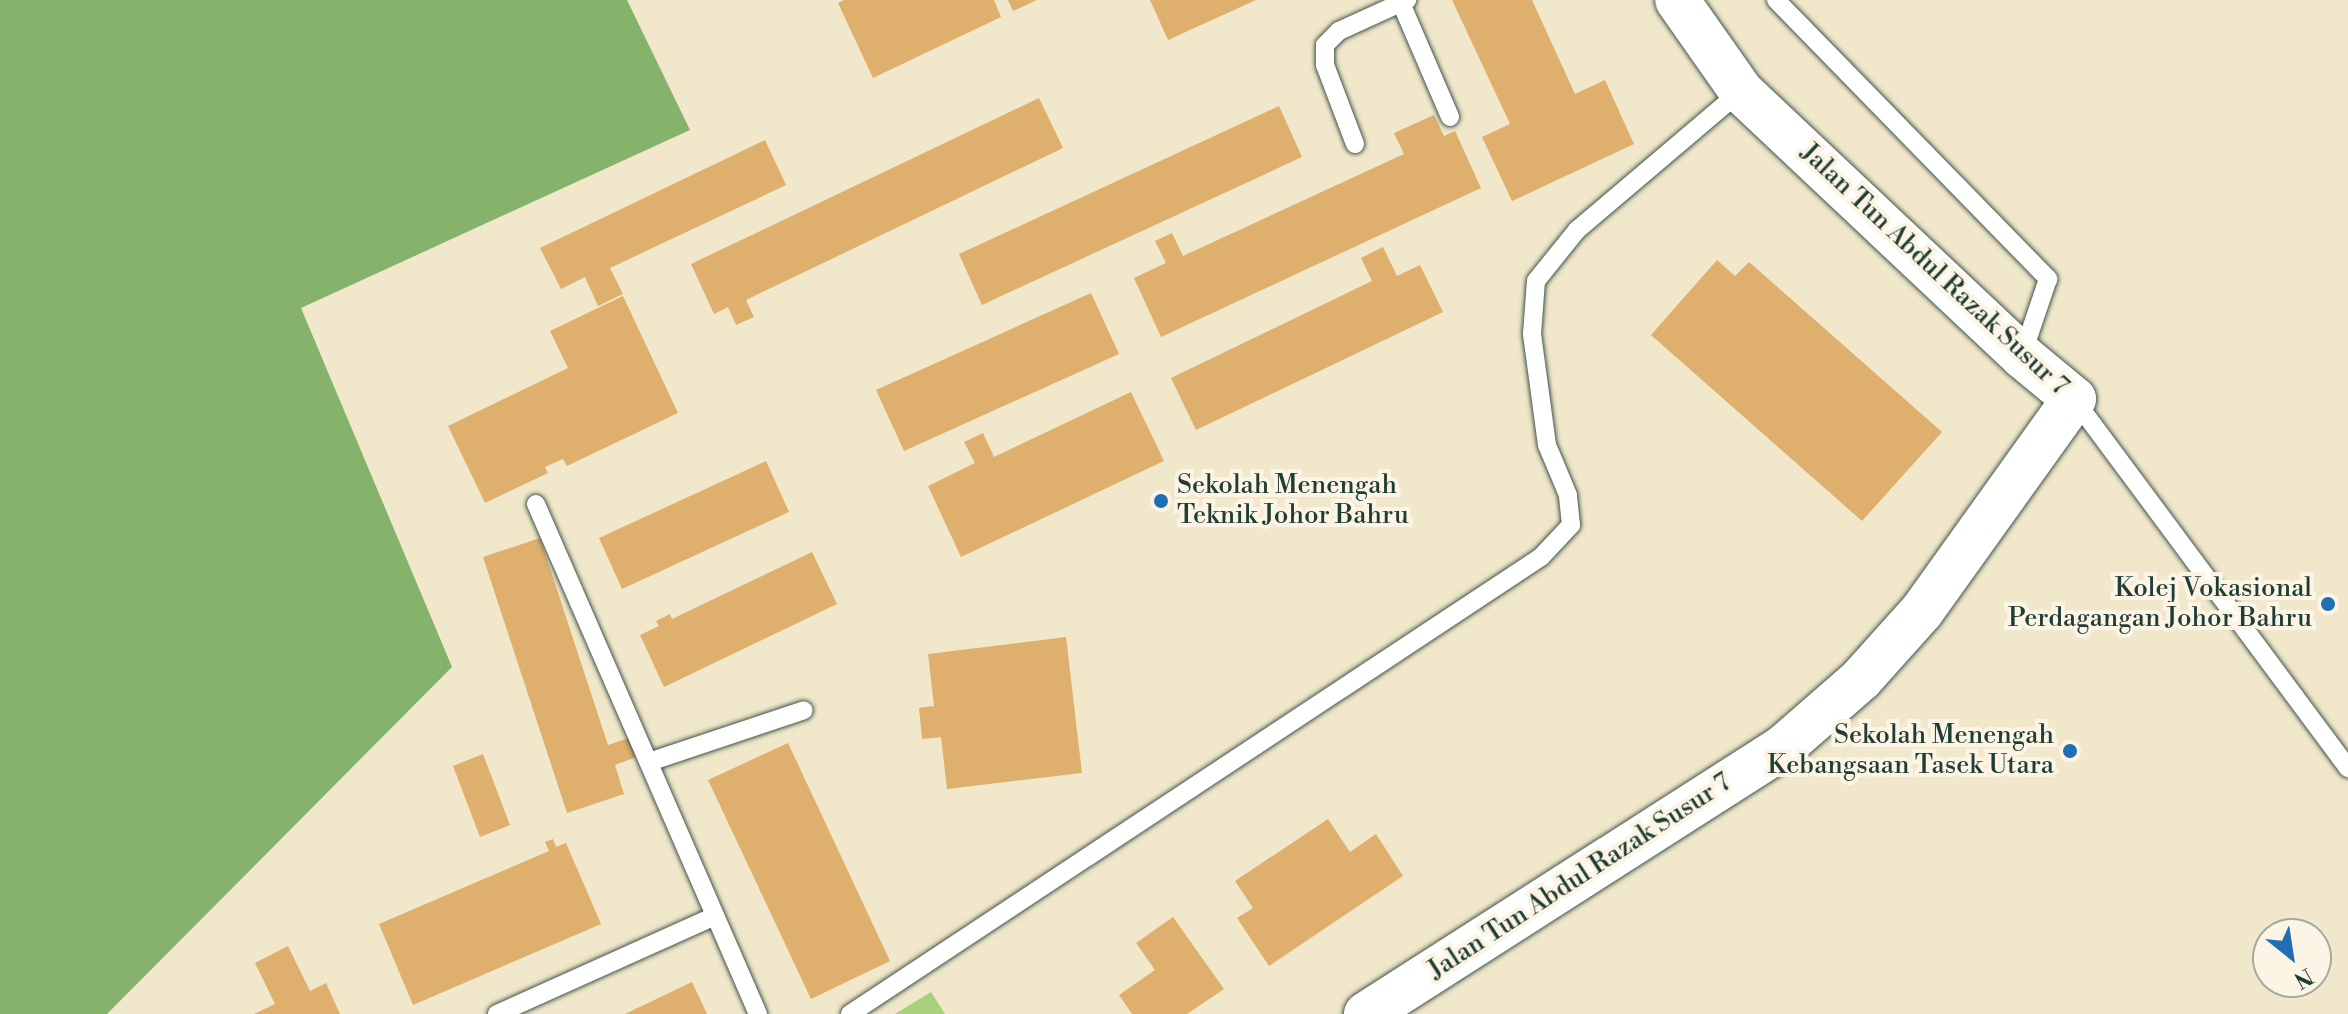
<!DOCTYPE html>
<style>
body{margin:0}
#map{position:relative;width:2348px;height:1014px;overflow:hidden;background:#f1e7ca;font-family:"Libre Bodoni",serif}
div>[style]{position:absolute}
.green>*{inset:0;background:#a9d17d}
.forest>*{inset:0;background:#86b36c}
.building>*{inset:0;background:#deaf6d}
.roads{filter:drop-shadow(0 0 2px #3e564a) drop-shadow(0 0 2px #3e564a)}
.service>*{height:18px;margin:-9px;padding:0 9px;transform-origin:9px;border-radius:9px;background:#fff}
.tertiary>*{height:44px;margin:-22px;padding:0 22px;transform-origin:22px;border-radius:22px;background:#fff}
.dots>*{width:22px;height:22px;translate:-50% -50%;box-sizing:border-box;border:4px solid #fcf5e5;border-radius:50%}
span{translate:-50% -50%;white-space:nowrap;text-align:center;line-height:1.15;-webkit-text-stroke:8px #fcf5e5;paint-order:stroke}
.street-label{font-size:26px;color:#1f3d34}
.poi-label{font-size:26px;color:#1f3d34}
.left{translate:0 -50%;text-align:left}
.right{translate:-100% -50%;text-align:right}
.north{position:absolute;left:2252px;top:918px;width:80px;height:80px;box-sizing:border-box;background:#fcf5e5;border:2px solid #a4ab9e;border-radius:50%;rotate:150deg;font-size:22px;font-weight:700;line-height:32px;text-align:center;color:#1f3d34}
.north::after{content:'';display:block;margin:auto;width:28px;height:36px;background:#1f6fb2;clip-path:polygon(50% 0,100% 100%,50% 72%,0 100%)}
</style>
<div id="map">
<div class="green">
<div style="clip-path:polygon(931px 992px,945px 1014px,895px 1014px)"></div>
</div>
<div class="forest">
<div style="clip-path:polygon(0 0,627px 0,690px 130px,301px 308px,452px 667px,107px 1014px,0 1014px)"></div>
</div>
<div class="building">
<div style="clip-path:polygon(844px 0,994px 0,1001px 17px,873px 78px,838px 3px)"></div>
<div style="clip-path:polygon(1008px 0,1037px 0,1013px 11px)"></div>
<div style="clip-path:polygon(1150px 0,1256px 0,1168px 40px)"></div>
<div style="clip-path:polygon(1452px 0,1532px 0,1575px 94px,1605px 80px,1634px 144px,1512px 201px,1482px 137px,1510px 124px)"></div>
<div style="clip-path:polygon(1039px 98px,1063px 148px,746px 300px,754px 317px,736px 325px,728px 307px,714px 314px,691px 264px)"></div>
<div style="clip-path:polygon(1279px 106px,1302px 157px,982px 305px,959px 254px)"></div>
<div style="clip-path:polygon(1434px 115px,1444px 136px,1455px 131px,1481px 188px,1161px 337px,1134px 278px,1166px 263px,1155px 241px,1172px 233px,1183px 256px,1404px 154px,1394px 133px)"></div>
<div style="clip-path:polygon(765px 140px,786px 185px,610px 268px,623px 294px,598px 306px,585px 277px,561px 289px,540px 248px)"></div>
<div style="clip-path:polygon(1383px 247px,1397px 276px,1420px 265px,1443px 312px,1196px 430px,1171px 378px,1372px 281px,1361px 258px)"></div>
<div style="clip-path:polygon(1717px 260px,1735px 276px,1749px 262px,1942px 432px,1862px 521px,1651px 335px)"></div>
<div style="clip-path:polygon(1091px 293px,1119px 354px,904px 451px,876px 390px)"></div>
<div style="clip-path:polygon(623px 296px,678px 413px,567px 466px,563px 459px,545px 467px,548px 473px,485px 503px,448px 426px,568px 368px,550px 331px)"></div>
<div style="clip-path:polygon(1131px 392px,1164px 461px,961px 557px,928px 486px,975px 463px,964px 442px,983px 433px,994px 457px)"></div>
<div style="clip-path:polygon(766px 461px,789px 512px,622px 589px,599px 538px)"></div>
<div style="clip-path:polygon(540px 538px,608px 745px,629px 738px,636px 757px,615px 765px,624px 794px,567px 813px,483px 557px)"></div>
<div style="clip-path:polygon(812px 552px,837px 604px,664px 687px,640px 635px,659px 626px,656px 621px,670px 614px,672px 619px)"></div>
<div style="clip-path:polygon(1066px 637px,1082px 773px,947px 789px,941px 737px,922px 739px,919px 708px,934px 706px,928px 654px)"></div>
<div style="clip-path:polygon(788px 743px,890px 961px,811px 999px,708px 780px)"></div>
<div style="clip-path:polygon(483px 754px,510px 825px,480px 837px,453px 766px)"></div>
<div style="clip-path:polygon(1328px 819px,1350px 852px,1376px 834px,1403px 876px,1269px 966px,1237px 918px,1253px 908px,1235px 881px)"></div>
<div style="clip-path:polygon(553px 839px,556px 847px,566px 843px,601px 924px,413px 1005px,379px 924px,549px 851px,545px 842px)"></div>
<div style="clip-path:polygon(1173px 917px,1224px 989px,1187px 1014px,1132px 1014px,1119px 995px,1155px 970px,1136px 943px)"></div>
<div style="clip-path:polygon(288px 946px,310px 991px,326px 983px,340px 1014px,254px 1014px,275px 1004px,255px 963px)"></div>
<div style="clip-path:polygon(692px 982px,707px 1014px,625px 1014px)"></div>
</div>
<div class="roads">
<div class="service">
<div style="left:1776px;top:0;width:390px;rotate:45.7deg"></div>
<div style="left:2048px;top:279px;width:78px;rotate:108.7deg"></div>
<div style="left:1401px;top:3px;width:124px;rotate:66.7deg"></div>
<div style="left:1355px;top:144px;width:85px;rotate:-110.8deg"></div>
<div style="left:1325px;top:65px;width:20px;rotate:-90deg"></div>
<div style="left:1325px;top:45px;width:20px;rotate:-45deg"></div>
<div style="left:1339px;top:31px;width:75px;rotate:-24.5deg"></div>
<div style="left:2074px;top:399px;width:460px;rotate:53.4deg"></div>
<div style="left:536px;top:504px;width:556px;rotate:66.48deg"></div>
<div style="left:649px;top:762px;width:163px;rotate:-18.5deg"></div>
<div style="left:497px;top:1014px;width:239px;rotate:-24.2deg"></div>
<div style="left:850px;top:1014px;width:828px;rotate:-33.48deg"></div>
<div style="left:1541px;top:557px;width:44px;rotate:-46.8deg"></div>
<div style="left:1571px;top:525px;width:30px;rotate:-96deg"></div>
<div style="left:1568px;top:495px;width:54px;rotate:-112.8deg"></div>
<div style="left:1547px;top:445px;width:112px;rotate:-97.7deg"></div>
<div style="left:1532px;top:334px;width:53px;rotate:-85.7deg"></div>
<div style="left:1536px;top:281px;width:65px;rotate:-51.2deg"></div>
<div style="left:1577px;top:230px;width:215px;rotate:-40.3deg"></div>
</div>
<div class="tertiary">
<div style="left:1366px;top:1014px;width:494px;rotate:-32.6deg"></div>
<div style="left:1782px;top:748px;width:105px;rotate:-41.1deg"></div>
<div style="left:1861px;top:679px;width:91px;rotate:-48.1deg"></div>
<div style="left:1922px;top:611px;width:261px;rotate:-54.4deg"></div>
<div style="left:2074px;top:399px;width:67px;rotate:-140.4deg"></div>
<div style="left:2022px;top:356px;width:386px;rotate:-136.7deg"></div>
<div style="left:1741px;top:91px;width:111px;rotate:-125.1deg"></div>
</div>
</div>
<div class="dots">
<div style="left:1161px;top:501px;background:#1f6fb2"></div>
<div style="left:2328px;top:604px;background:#1f6fb2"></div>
<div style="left:2070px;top:751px;background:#1f6fb2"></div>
</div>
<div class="street-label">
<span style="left:1934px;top:270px;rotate:43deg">Jalan Tun Abdul Razak Susur 7</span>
<span style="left:1580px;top:877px;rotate:-33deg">Jalan Tun Abdul Razak Susur 7</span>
</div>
<div class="poi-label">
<span class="left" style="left:1177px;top:501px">Sekolah Menengah<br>Teknik Johor Bahru</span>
<span class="right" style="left:2312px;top:604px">Kolej Vokasional<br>Perdagangan Johor Bahru</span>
<span class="right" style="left:2054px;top:751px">Sekolah Menengah<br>Kebangsaan Tasek Utara</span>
</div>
<div class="north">N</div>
</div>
